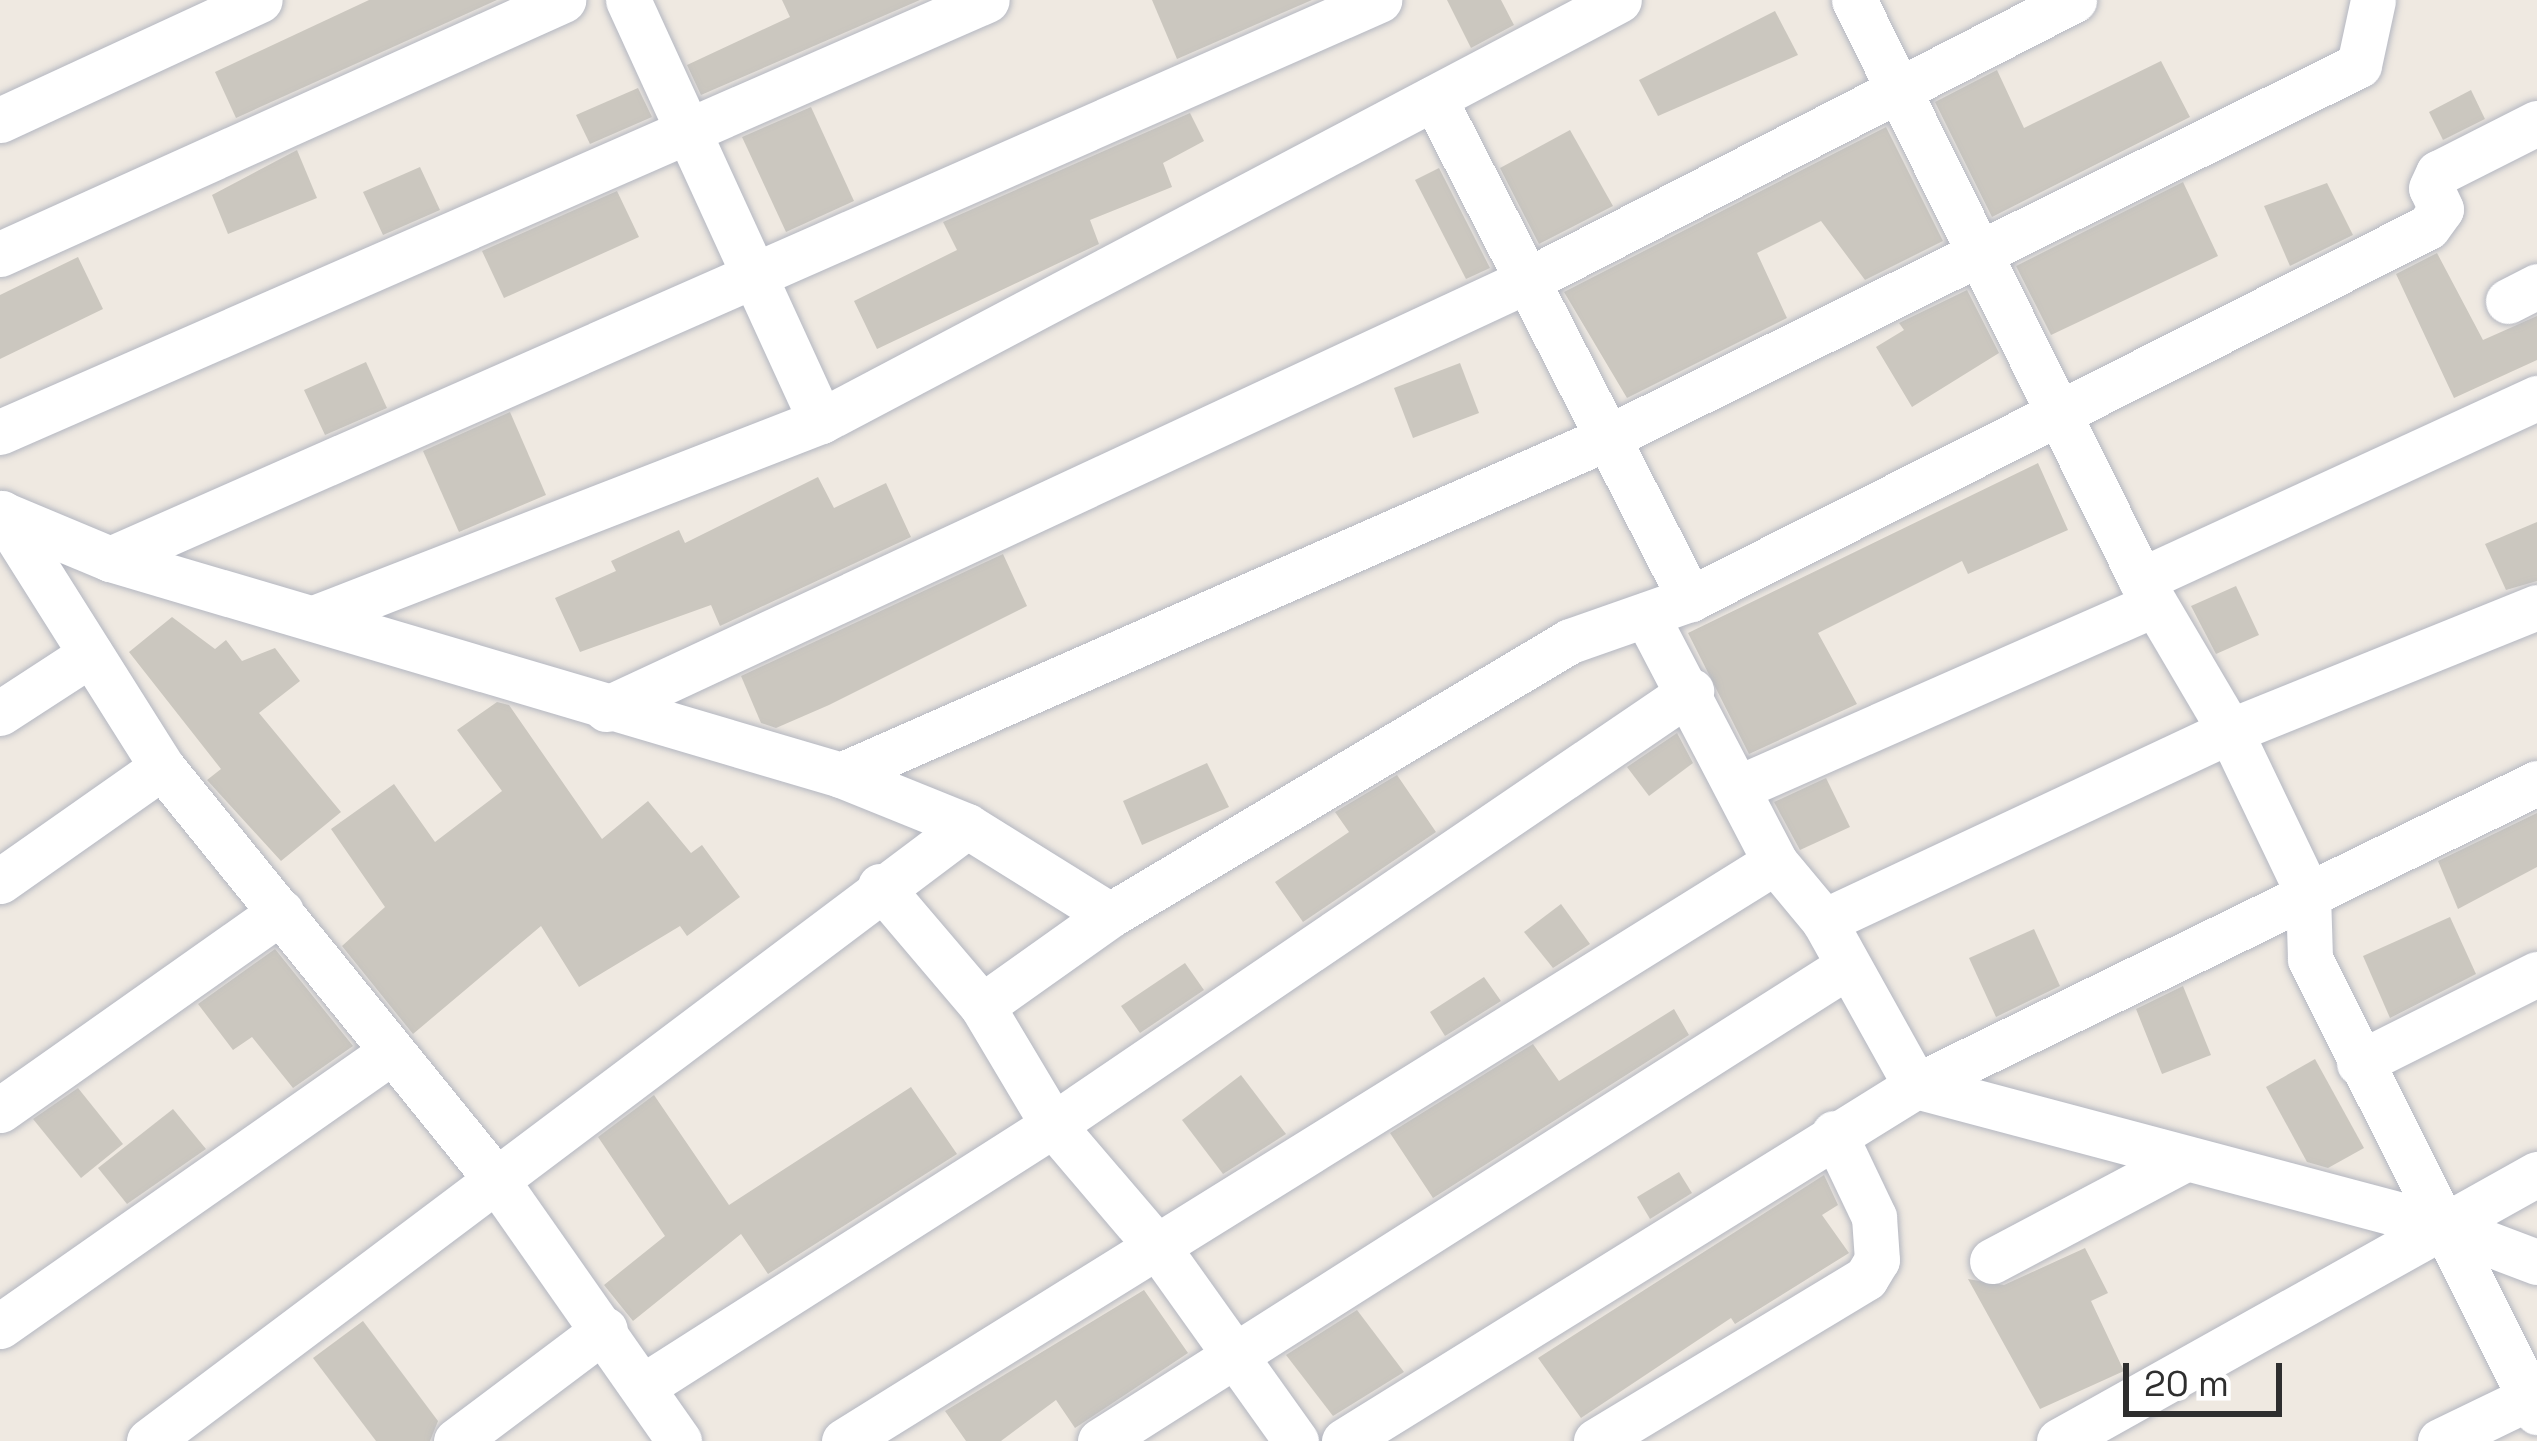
<!DOCTYPE html>
<style>
body{margin:0}
#map{position:relative;width:2537px;height:1441px;overflow:hidden;background:#efe9e1;font-family:"Space Grotesk",sans-serif}
div>[style]{position:absolute}
.building>*{inset:0;background:#cbc7bf}
.roads{filter:drop-shadow(0 0 3px #b4b7c1) drop-shadow(0 0 3px #b4b7c1)}
.minor>*{height:45px;margin:-22.5px;padding:0 22.5px;transform-origin:22.5px;border-radius:22.5px;background:#fff}
span{translate:-50% -50%;white-space:nowrap;text-align:center;line-height:1.15;-webkit-text-stroke:9px #fff;paint-order:stroke}
.scale{position:absolute;left:2123px;top:1363px;width:159px;height:54px;box-sizing:border-box;border:6px solid #2e2e2e;border-top:0;padding-left:15px;font-size:36px;line-height:42px;white-space:nowrap;color:#2e2e2e;-webkit-text-stroke:9px #fff;paint-order:stroke}
</style>
<div id="map">
<div class="building">
<div style="clip-path:polygon(369px 0,497px 0,236px 118px,215px 72px)"></div>
<div style="clip-path:polygon(782px 0,920px 0,701px 95px,687px 65px,790px 17px)"></div>
<div style="clip-path:polygon(1152px 0,1312px 0,1177px 59px)"></div>
<div style="clip-path:polygon(1447px 0,1501px 0,1514px 25px,1471px 48px)"></div>
<div style="clip-path:polygon(1775px 11px,1798px 55px,1658px 116px,1639px 80px)"></div>
<div style="clip-path:polygon(2161px 61px,2190px 117px,1992px 217px,1935px 102px,1997px 70px,2024px 128px)"></div>
<div style="clip-path:polygon(638px 88px,652px 117px,590px 144px,576px 115px)"></div>
<div style="clip-path:polygon(2471px 90px,2485px 119px,2443px 140px,2429px 112px)"></div>
<div style="clip-path:polygon(811px 107px,854px 201px,786px 232px,742px 137px)"></div>
<div style="clip-path:polygon(1190px 113px,1204px 141px,1163px 163px,1172px 187px,1090px 220px,1099px 244px,877px 349px,854px 301px,957px 250px,943px 222px)"></div>
<div style="clip-path:polygon(1886px 127px,1943px 241px,1865px 280px,1821px 221px,1757px 253px,1787px 318px,1627px 398px,1564px 292px)"></div>
<div style="clip-path:polygon(1570px 130px,1613px 206px,1539px 244px,1500px 168px)"></div>
<div style="clip-path:polygon(297px 150px,317px 198px,228px 234px,212px 195px)"></div>
<div style="clip-path:polygon(420px 167px,440px 210px,383px 235px,363px 192px)"></div>
<div style="clip-path:polygon(1439px 168px,1490px 268px,1466px 279px,1415px 180px)"></div>
<div style="clip-path:polygon(2183px 182px,2218px 256px,2051px 335px,2016px 266px)"></div>
<div style="clip-path:polygon(2327px 183px,2353px 235px,2290px 266px,2264px 206px)"></div>
<div style="clip-path:polygon(617px 191px,639px 237px,504px 298px,482px 251px)"></div>
<div style="clip-path:polygon(2437px 253px,2483px 340px,2537px 316px,2537px 360px,2454px 398px,2396px 274px)"></div>
<div style="clip-path:polygon(78px 257px,103px 309px,0 359px,0 295px)"></div>
<div style="clip-path:polygon(1967px 290px,1999px 353px,1912px 407px,1876px 347px,1904px 330px,1899px 323px)"></div>
<div style="clip-path:polygon(366px 362px,387px 408px,325px 435px,304px 390px)"></div>
<div style="clip-path:polygon(1460px 363px,1479px 413px,1413px 438px,1394px 388px)"></div>
<div style="clip-path:polygon(510px 412px,546px 495px,459px 532px,423px 451px)"></div>
<div style="clip-path:polygon(2038px 463px,2068px 530px,1968px 574px,1962px 561px,1818px 633px,1857px 704px,1749px 754px,1688px 633px)"></div>
<div style="clip-path:polygon(818px 477px,834px 508px,886px 483px,911px 537px,720px 626px,711px 605px,580px 652px,555px 598px,616px 571px,611px 561px,679px 530px,685px 543px)"></div>
<div style="clip-path:polygon(2537px 522px,2537px 581px,2506px 590px,2485px 544px)"></div>
<div style="clip-path:polygon(1003px 554px,1027px 606px,829px 705px,776px 728px,761px 723px,741px 676px)"></div>
<div style="clip-path:polygon(2236px 586px,2259px 635px,2216px 654px,2191px 606px)"></div>
<div style="clip-path:polygon(172px 617px,215px 649px,226px 640px,242px 661px,275px 648px,300px 681px,259px 713px,341px 812px,281px 861px,207px 780px,221px 769px,129px 652px)"></div>
<div style="clip-path:polygon(497px 702px,509px 705px,602px 839px,648px 801px,691px 853px,702px 845px,740px 897px,687px 936px,680px 926px,579px 987px,541px 926px,413px 1034px,342px 946px,385px 907px,331px 829px,394px 784px,435px 842px,502px 791px,457px 730px)"></div>
<div style="clip-path:polygon(1677px 733px,1693px 763px,1649px 796px,1627px 767px)"></div>
<div style="clip-path:polygon(1207px 763px,1229px 807px,1142px 845px,1123px 801px)"></div>
<div style="clip-path:polygon(1397px 775px,1436px 832px,1303px 922px,1275px 882px,1349px 832px,1335px 812px)"></div>
<div style="clip-path:polygon(1826px 778px,1850px 827px,1800px 850px,1774px 802px)"></div>
<div style="clip-path:polygon(2537px 813px,2537px 867px,2458px 909px,2438px 861px)"></div>
<div style="clip-path:polygon(1561px 904px,1590px 944px,1553px 968px,1524px 932px)"></div>
<div style="clip-path:polygon(2450px 917px,2476px 974px,2390px 1018px,2363px 956px)"></div>
<div style="clip-path:polygon(2034px 929px,2060px 986px,1996px 1017px,1969px 958px)"></div>
<div style="clip-path:polygon(275px 949px,353px 1046px,293px 1088px,252px 1037px,233px 1050px,198px 1004px)"></div>
<div style="clip-path:polygon(1185px 963px,1204px 990px,1140px 1033px,1121px 1006px)"></div>
<div style="clip-path:polygon(1484px 977px,1501px 1001px,1445px 1036px,1430px 1012px)"></div>
<div style="clip-path:polygon(2183px 986px,2211px 1055px,2162px 1074px,2136px 1009px)"></div>
<div style="clip-path:polygon(1674px 1009px,1689px 1035px,1433px 1198px,1390px 1133px,1533px 1044px,1559px 1081px)"></div>
<div style="clip-path:polygon(2315px 1059px,2364px 1148px,2328px 1168px,2307px 1162px,2266px 1087px)"></div>
<div style="clip-path:polygon(1241px 1075px,1286px 1134px,1223px 1174px,1182px 1120px)"></div>
<div style="clip-path:polygon(911px 1087px,957px 1154px,768px 1274px,741px 1234px,633px 1321px,604px 1285px,665px 1236px,598px 1137px,654px 1095px,729px 1205px)"></div>
<div style="clip-path:polygon(78px 1088px,123px 1144px,81px 1178px,33px 1119px)"></div>
<div style="clip-path:polygon(173px 1109px,206px 1149px,127px 1204px,98px 1168px)"></div>
<div style="clip-path:polygon(1679px 1172px,1692px 1193px,1650px 1219px,1637px 1197px)"></div>
<div style="clip-path:polygon(1824px 1175px,1838px 1205px,1822px 1215px,1849px 1253px,1735px 1324px,1731px 1318px,1581px 1418px,1538px 1358px)"></div>
<div style="clip-path:polygon(2085px 1248px,2108px 1293px,2091px 1301px,2124px 1371px,2040px 1409px,1968px 1279px,2004px 1285px)"></div>
<div style="clip-path:polygon(1144px 1290px,1188px 1353px,1075px 1428px,1056px 1400px,1001px 1441px,966px 1441px,945px 1411px)"></div>
<div style="clip-path:polygon(1357px 1310px,1404px 1372px,1333px 1416px,1286px 1355px)"></div>
<div style="clip-path:polygon(363px 1321px,438px 1421px,430px 1441px,376px 1441px,313px 1358px)"></div>
</div>
<div class="roads">
<div class="minor">
<div style="left:628px;top:0;width:463px;rotate:65.4deg"></div>
<div style="left:1854px;top:0;width:647px;rotate:63.67deg"></div>
<div style="left:2141px;top:580px;width:175px;rotate:59.5deg"></div>
<div style="left:2230px;top:731px;width:181px;rotate:64.4deg"></div>
<div style="left:2308px;top:894px;width:65px;rotate:88.2deg"></div>
<div style="left:2310px;top:959px;width:507px;rotate:63.38deg"></div>
<div style="left:1434px;top:98px;width:563px;rotate:62.93deg"></div>
<div style="left:0;top:120px;width:286px;rotate:-24.8deg"></div>
<div style="left:0;top:254px;width:618px;rotate:-24.28deg"></div>
<div style="left:2508px;top:301px;width:33px;rotate:-27deg"></div>
<div style="left:0;top:432px;width:1077px;rotate:-23.64deg"></div>
<div style="left:0;top:513px;width:119px;rotate:22.7deg"></div>
<div style="left:110px;top:559px;width:762px;rotate:16.46deg"></div>
<div style="left:841px;top:775px;width:136px;rotate:22deg"></div>
<div style="left:967px;top:826px;width:168px;rotate:31.9deg"></div>
<div style="left:2px;top:513px;width:300px;rotate:57.8deg"></div>
<div style="left:162px;top:767px;width:529px;rotate:50.98deg"></div>
<div style="left:495px;top:1178px;width:321px;rotate:55deg"></div>
<div style="left:110px;top:559px;width:1387px;rotate:-23.77deg"></div>
<div style="left:2141px;top:580px;width:436px;rotate:-24.7deg"></div>
<div style="left:1646px;top:615px;width:279px;rotate:62.4deg"></div>
<div style="left:1775px;top:862px;width:77px;rotate:50.3deg"></div>
<div style="left:1824px;top:921px;width:189px;rotate:60.9deg"></div>
<div style="left:1916px;top:1086px;width:541px;rotate:14.88deg"></div>
<div style="left:2439px;top:1225px;width:105px;rotate:20.7deg"></div>
<div style="left:319px;top:616px;width:539px;rotate:-21.23deg"></div>
<div style="left:821px;top:421px;width:902px;rotate:-27.81deg"></div>
<div style="left:606px;top:709px;width:1015px;rotate:-24.95deg"></div>
<div style="left:1526px;top:281px;width:616px;rotate:-27.15deg"></div>
<div style="left:0;top:713px;width:108px;rotate:-33deg"></div>
<div style="left:841px;top:775px;width:839px;rotate:-23.75deg"></div>
<div style="left:1609px;top:437px;width:837px;rotate:-26.38deg"></div>
<div style="left:2359px;top:65px;width:66px;rotate:-77.8deg"></div>
<div style="left:1740px;top:787px;width:453px;rotate:-23.8deg"></div>
<div style="left:0;top:881px;width:198px;rotate:-35.1deg"></div>
<div style="left:880px;top:886px;width:157px;rotate:49.6deg"></div>
<div style="left:982px;top:1006px;width:139px;rotate:59.2deg"></div>
<div style="left:1053px;top:1125px;width:163px;rotate:49.5deg"></div>
<div style="left:1159px;top:1249px;width:236px;rotate:54.5deg"></div>
<div style="left:1824px;top:921px;width:448px;rotate:-25.1deg"></div>
<div style="left:2230px;top:731px;width:331px;rotate:-22deg"></div>
<div style="left:982px;top:1006px;width:157px;rotate:-35.4deg"></div>
<div style="left:1110px;top:915px;width:535px;rotate:-30.78deg"></div>
<div style="left:1570px;top:641px;width:127px;rotate:-19.3deg"></div>
<div style="left:1690px;top:599px;width:826px;rotate:-26.75deg"></div>
<div style="left:2428px;top:227px;width:22px;rotate:-54deg"></div>
<div style="left:2441px;top:209px;width:23px;rotate:-115deg"></div>
<div style="left:2431px;top:188px;width:17px;rotate:-65deg"></div>
<div style="left:2438px;top:173px;width:111px;rotate:-26.8deg"></div>
<div style="left:2359px;top:1063px;width:199px;rotate:-26.6deg"></div>
<div style="left:0;top:1110px;width:344px;rotate:-35.2deg"></div>
<div style="left:1992px;top:1261px;width:218px;rotate:-27.9deg"></div>
<div style="left:0;top:1326px;width:478px;rotate:-35deg"></div>
<div style="left:642px;top:1387px;width:487px;rotate:-32.5deg"></div>
<div style="left:1053px;top:1125px;width:772px;rotate:-34.23deg"></div>
<div style="left:149px;top:1441px;width:1023px;rotate:-36.94deg"></div>
<div style="left:456px;top:1441px;width:186px;rotate:-36.9deg"></div>
<div style="left:844px;top:1441px;width:1096px;rotate:-31.88deg"></div>
<div style="left:1100px;top:1441px;width:884px;rotate:-32.43deg"></div>
<div style="left:1344px;top:1441px;width:673px;rotate:-31.82deg"></div>
<div style="left:1916px;top:1086px;width:691px;rotate:-26.01deg"></div>
<div style="left:1596px;top:1441px;width:315px;rotate:-31.1deg"></div>
<div style="left:1866px;top:1278px;width:21px;rotate:-59deg"></div>
<div style="left:1877px;top:1260px;width:43px;rotate:-94deg"></div>
<div style="left:1874px;top:1217px;width:93px;rotate:-115.5deg"></div>
<div style="left:2059px;top:1441px;width:548px;rotate:-29.19deg"></div>
<div style="left:2440px;top:1441px;width:99px;rotate:-25.8deg"></div>
</div>
</div>
<div class="scale">20 m</div>
</div>
